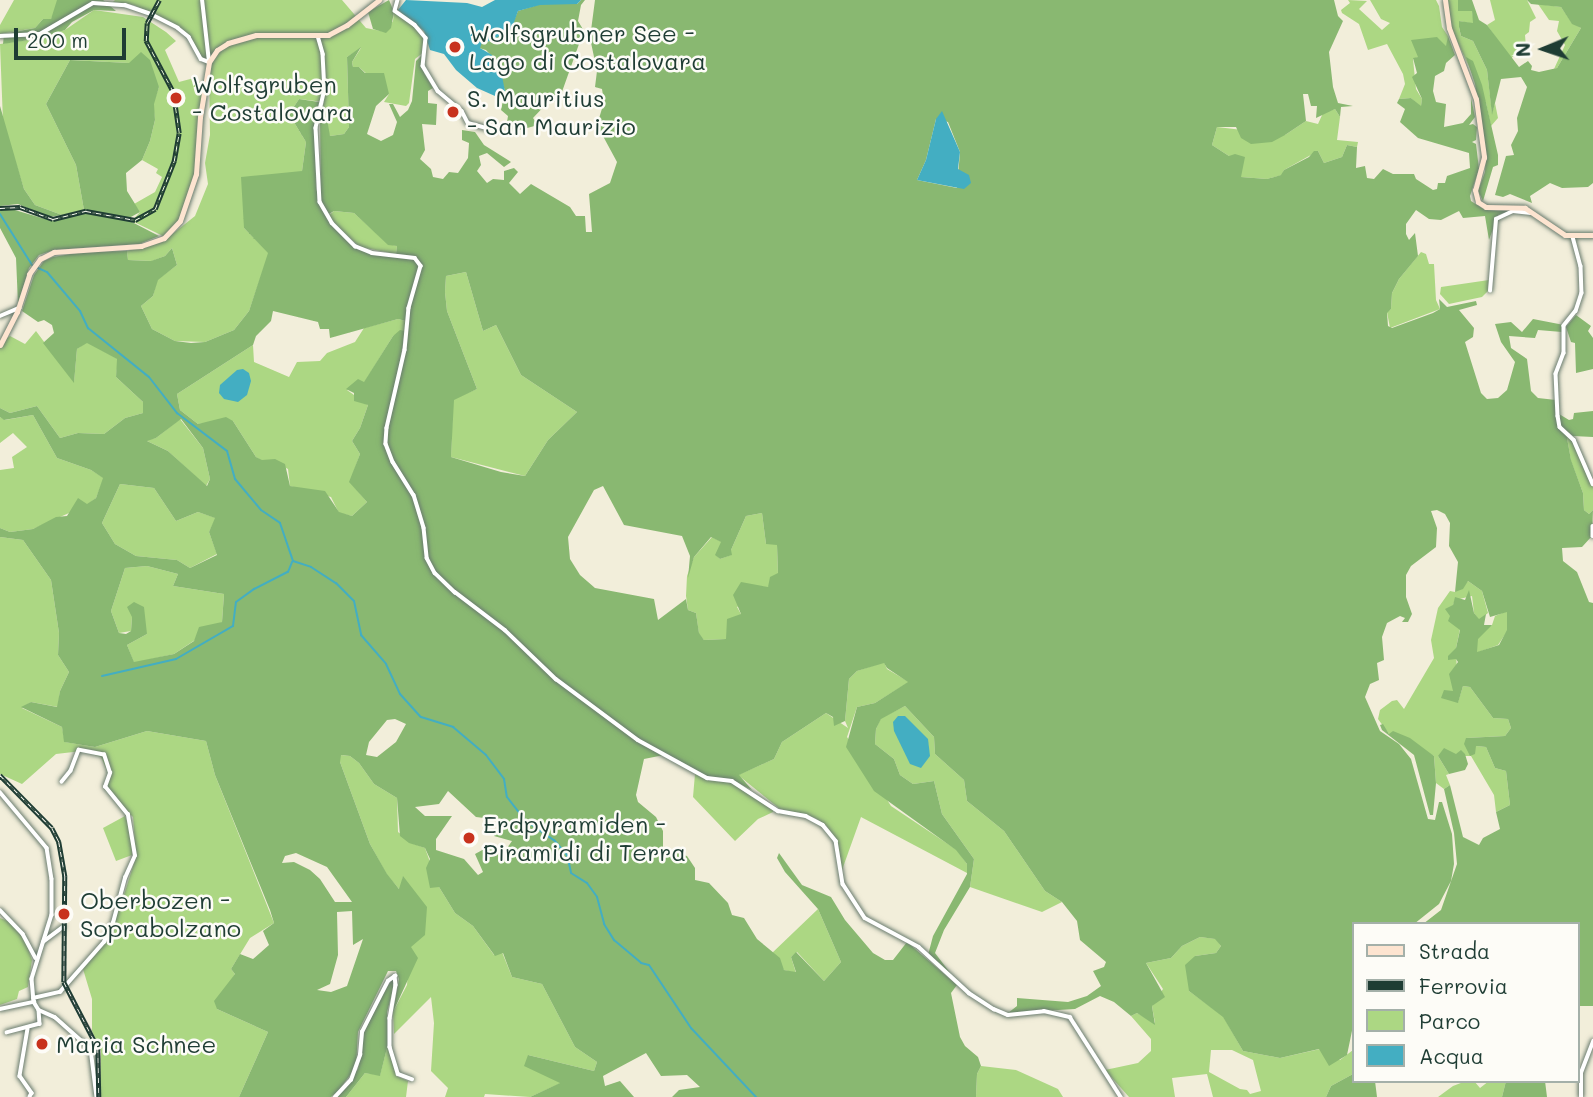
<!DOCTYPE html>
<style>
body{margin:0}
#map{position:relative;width:1593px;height:1097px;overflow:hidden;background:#f2eeda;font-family:Mali,sans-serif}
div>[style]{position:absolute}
.industrial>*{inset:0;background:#d0c0bc}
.green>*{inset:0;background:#acd783}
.forest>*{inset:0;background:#89b871}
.water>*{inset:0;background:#43aec2}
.stream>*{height:2px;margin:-1px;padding:0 1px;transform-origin:1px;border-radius:1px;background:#43aec2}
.roads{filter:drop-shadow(0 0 2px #697b6e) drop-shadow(0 0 2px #697b6e)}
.minor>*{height:3.5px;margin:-1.75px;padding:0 1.75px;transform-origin:1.75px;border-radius:1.75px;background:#fff}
.secondary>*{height:5px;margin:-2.5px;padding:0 2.5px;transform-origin:2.5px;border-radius:2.5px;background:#fde4d0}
.rail>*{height:4.5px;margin-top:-2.25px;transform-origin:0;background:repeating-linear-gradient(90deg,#fdfcf7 0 5px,#1f3d34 0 10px);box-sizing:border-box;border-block:2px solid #1f3d34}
.dots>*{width:19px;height:19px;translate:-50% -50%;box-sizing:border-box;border:4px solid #fdfcf7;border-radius:50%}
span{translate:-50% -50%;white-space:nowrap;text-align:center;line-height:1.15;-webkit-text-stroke:5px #fdfcf7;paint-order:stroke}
.poi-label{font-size:24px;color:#1f3d34}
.left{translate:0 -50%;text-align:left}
.legend{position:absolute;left:1352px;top:922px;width:228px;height:161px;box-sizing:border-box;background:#fdfcf7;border:2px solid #a4b0a9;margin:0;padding:9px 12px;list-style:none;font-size:21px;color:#1f3d34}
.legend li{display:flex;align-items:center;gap:14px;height:35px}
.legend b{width:35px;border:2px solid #a4b0a9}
.north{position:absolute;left:1509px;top:14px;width:70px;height:70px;-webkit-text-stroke:5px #fdfcf7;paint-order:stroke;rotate:268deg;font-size:19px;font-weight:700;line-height:28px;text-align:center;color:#1f3d34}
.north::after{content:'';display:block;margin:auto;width:24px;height:32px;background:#1f3d34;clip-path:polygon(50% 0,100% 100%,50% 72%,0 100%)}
.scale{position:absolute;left:14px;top:28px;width:112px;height:32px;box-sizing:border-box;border:4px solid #1f3d34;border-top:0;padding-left:9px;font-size:21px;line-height:24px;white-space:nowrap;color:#1f3d34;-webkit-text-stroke:5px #fdfcf7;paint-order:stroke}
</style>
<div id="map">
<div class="industrial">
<div style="clip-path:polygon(65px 929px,67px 987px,98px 1040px,102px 1064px,100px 1097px,94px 1042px,69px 999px,63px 983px)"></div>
</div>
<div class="green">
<div style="clip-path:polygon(14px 0,57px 0,57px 7px,51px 19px,43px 19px,35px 28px,0 34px,0 25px)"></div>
<div style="clip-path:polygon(115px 0,342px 0,366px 28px,386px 32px,393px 21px,394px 12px,418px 29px,425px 39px,424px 52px,415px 59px,409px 103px,406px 106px,384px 102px,389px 94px,359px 67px,353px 67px,352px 62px,361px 48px,347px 57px,349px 127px,344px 134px,330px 136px,320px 118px,324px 102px,299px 99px,289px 114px,306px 142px,302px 171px,244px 228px,269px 253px,249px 311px,234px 330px,205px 342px,175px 341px,152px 329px,141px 306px,153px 296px,157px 280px,177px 265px,172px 248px,165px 256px,152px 261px,128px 260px,127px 251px,165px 240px,195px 216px,208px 184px,205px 163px,210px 135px,209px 63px,201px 59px,189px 37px,156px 16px,134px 5px,113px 2px)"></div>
<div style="clip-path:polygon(1348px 0,1367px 1px,1359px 9px,1382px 30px,1390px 23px,1381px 19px,1370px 0,1436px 0,1439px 6px,1442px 27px,1448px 36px,1447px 46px,1413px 59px,1416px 89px,1422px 99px,1421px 107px,1411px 98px,1399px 99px,1405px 84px,1403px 74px,1387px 44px,1368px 50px,1359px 24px,1342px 13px,1341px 10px,1350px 3px)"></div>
<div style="clip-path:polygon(1448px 0,1458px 0,1459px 11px,1472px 10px,1474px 24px,1459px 21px,1459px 27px,1461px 36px,1473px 41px,1487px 70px,1492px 113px,1495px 103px,1498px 118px,1491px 126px,1486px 103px,1451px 28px)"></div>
<div style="clip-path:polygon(1490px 0,1527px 0,1536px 18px,1530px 22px,1529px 32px,1525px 35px,1526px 47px,1521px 46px,1511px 59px,1487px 25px,1495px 20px)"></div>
<div style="clip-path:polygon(1538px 4px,1561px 7px,1572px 23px,1581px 28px,1557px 68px,1554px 69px,1565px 45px,1557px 31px,1559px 21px,1549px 20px)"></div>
<div style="clip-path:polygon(94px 10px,143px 17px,166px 32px,176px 41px,165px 50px,179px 82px,194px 78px,207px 87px,200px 117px,196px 174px,180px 221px,163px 236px,132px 221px,140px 212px,134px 204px,155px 192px,162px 177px,156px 173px,158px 169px,142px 160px,150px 141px,155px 120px,153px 104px,159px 87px,129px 63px,70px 60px,46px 104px,76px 165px,84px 210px,62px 215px,35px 205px,24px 189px,3px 122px,0 44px,42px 38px,65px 30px)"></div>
<div style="clip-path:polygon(1335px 109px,1340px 117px,1337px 140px,1358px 142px,1357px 147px,1347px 145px,1342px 157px,1324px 163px,1318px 151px,1284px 170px,1282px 175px,1267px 179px,1241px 177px,1229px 156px,1212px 145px,1217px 127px,1285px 135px,1306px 121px,1318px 124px,1323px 113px)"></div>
<div style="clip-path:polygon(334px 211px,354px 213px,388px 244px,397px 246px,396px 254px,360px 247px,333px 223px,329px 215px)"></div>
<div style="clip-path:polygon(1421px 252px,1426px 254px,1429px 264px,1434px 264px,1436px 300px,1440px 309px,1390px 328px,1387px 312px,1391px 309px,1392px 293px,1399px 279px)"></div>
<div style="clip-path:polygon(466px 272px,483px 331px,496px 325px,521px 375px,577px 412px,548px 440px,525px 476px,451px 457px,453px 399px,477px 389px,447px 311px,445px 292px,446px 276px)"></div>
<div style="clip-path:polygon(1489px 280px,1488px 291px,1482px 297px,1449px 304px,1440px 294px,1441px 287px)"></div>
<div style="clip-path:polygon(398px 319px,406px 321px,405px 331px,393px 336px,364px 383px,347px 390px,368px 405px,360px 428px,352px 441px,360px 454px,350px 482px,367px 502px,352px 516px,339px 513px,331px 497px,290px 486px,288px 469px,271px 460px,262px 461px,256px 457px,233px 421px,198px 424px,180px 410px,177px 394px,253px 345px,254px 362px,289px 377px,297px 362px,320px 361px,327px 353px,355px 342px,364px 328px)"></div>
<div style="clip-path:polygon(36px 331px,74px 382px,77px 349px,87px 342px,118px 359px,116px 377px,143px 402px,143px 413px,125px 418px,104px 434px,78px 433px,60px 438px,37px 406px,10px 413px,0 408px,0 343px,10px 336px,25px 344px)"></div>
<div style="clip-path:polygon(33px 415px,57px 458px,91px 470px,104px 478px,96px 498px,87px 505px,33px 529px,10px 532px,0 528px,0 470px,14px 468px,12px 457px,27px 447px,13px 433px,0 443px,0 417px,5px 420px)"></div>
<div style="clip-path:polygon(180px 419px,203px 448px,210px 479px,206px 486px,168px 451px,145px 440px,156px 438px)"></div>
<div style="clip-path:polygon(1571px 437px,1593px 486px,1593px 510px,1589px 514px,1584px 510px,1583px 493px,1571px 461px,1567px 438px)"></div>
<div style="clip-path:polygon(120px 484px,154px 488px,176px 521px,198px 512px,216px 518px,209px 532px,217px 554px,190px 568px,177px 560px,136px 556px,115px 544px,102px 523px)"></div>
<div style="clip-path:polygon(762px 513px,766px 544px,777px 544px,778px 574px,768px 587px,737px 607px,741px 614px,726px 639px,704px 640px,699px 634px,696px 613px,688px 610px,686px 596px,687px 576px,694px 557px,712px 537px,722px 542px,716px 555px,720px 559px,731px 555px,731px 550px,746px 516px)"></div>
<div style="clip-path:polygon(0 537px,23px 540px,51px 580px,59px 633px,58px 655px,69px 672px,60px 691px,58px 707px,31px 702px,22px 708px,62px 727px,65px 742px,95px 747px,147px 731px,206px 741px,215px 775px,274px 923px,250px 938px,231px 969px,235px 974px,217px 1009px,268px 1032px,239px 1097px,100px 1097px,101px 1051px,92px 1031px,92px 999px,83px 969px,108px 939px,122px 901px,136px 857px,133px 817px,104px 789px,108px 773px,101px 757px,82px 751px,56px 754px,22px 784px,0 774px)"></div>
<div style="clip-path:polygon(147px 566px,178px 574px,173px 586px,224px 594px,222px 622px,174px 654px,134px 663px,127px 645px,147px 634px,132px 617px,131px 631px,119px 633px,111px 611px,125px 568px)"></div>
<div style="clip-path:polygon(1468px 581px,1482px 591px,1488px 613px,1479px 620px,1474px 613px,1472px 596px,1455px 600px,1453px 605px,1460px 629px,1456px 648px,1458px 702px,1463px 686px,1470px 687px,1493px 718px,1508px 719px,1511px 728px,1505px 736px,1466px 738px,1476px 746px,1486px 747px,1495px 768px,1506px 771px,1510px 805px,1496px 812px,1494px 795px,1471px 756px,1438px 756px,1449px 774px,1446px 775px,1450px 785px,1444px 789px,1436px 783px,1434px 756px,1389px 734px,1378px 719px,1380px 710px,1392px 701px,1397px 700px,1404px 709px,1434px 658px,1431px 640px,1438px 608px,1450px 591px,1455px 592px)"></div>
<div style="clip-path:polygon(1507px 611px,1508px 630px,1498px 645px,1476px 653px,1477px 639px,1482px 631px,1492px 625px,1495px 616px)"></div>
<div style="clip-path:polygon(884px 662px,887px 669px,909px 682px,875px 703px,857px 707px,847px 737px,891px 806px,957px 850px,967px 864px,967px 873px,861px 817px,842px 870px,838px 843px,826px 825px,815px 818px,780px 809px,738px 775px,774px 759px,782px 742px,826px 713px,848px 728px,845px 721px,849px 679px,857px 671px)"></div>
<div style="clip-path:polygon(905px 706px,934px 737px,935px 754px,964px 780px,967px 801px,1004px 831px,1045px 891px,1062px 902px,1042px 912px,970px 887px,974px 859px,942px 814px,934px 781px,913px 784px,900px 775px,894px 759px,875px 744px,876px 729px,881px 718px)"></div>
<div style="clip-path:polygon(340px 755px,350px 756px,359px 763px,374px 784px,397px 798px,398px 832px,414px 844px,425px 848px,439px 887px,455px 913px,473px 926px,494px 955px,502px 952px,512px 977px,542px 984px,575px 1047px,597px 1062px,594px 1071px,528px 1055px,561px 1083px,530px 1097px,485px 1094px,484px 1097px,445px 1097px,448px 1088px,431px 1071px,434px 1023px,431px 997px,394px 1034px,393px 1012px,407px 985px,410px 947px,403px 877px,400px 890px,387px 875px,370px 844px,340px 762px)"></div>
<div style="clip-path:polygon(695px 774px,713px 781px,732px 782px,773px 809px,773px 812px,758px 819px,735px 841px,693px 797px)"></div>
<div style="clip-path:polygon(125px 816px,132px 834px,132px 855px,116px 861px,103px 828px)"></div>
<div style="clip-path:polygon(818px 909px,841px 962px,824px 981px,797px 952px,791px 957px,796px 973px,784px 970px,771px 954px)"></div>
<div style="clip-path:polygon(0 918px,10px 922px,25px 940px,32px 960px,28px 987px,19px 991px,17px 999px,0 1005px)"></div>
<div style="clip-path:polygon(evenodd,1200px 937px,1216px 939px,1221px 946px,1216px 953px,1195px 956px,1189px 991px,1223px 1016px,1243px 1051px,1280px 1058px,1320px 1049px,1340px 1060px,1353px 1050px,1353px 1074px,1331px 1086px,1326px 1097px,1213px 1097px,1207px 1074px,1172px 1078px,1175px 1097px,1129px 1097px,1105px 1070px,1138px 1063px,1151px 1051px,1151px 1039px,1131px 1016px,1137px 1013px,1155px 1023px,1152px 1006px,1163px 989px,1146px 963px,1171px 958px,1182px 946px,1200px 937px,1211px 1050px,1232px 1050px,1253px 1060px,1261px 1091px,1250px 1094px,1247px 1090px,1240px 1089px,1209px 1072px,1211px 1050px)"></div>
<div style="clip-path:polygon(388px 1044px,396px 1076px,408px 1081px,406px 1097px,346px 1097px,365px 1073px,380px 1075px)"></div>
<div style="clip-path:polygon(981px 1066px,1016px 1070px,1058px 1089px,1063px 1097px,976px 1097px,977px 1074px)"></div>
<div style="clip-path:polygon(1466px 1081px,1474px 1081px,1480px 1088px,1489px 1081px,1506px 1081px,1502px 1097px,1438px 1097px,1453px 1086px)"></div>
</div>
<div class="forest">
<div style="clip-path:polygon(57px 0,103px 0,116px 11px,94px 10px,72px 22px,65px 30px,42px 38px,3px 44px,4px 34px,35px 28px,43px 19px,51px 19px)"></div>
<div style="clip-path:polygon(389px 0,394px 12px,391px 28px,386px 33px,373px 29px,368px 12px)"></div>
<div style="clip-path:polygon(581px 0,585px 0,581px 5px,578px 21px,587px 36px,579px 44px,558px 103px,550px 100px,533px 118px,538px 125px,513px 132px,512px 123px,507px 122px,508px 116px,501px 110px,505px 91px,496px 61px,486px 50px,479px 48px,482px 42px,491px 41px,512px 25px,518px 11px,541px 4px,577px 4px)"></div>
<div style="clip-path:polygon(evenodd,595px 0,1334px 0,1338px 16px,1343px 21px,1329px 52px,1333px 87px,1338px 103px,1353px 106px,1341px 107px,1340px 117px,1335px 109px,1316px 118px,1317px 106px,1311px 106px,1308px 94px,1303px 94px,1306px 121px,1285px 135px,1272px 142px,1251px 144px,1241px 138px,1236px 127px,1217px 127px,1212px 145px,1229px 156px,1235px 154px,1245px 157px,1241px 177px,1267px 179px,1281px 175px,1284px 170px,1309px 157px,1314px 151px,1318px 151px,1324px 163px,1342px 157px,1347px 145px,1357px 147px,1356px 168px,1365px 166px,1367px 178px,1374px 179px,1383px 169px,1393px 174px,1414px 174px,1416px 179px,1433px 190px,1437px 189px,1438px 183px,1445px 183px,1447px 176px,1470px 168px,1469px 153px,1418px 138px,1400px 122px,1405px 109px,1397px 103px,1399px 99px,1411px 98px,1421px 106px,1422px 99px,1412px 77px,1417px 73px,1413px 58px,1418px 57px,1411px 40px,1437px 37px,1446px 46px,1448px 36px,1455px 55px,1446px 63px,1444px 71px,1435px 76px,1433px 91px,1436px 102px,1446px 104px,1444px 127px,1463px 123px,1471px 114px,1471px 98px,1475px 117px,1469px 125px,1473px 124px,1477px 127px,1476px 140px,1472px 142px,1476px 144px,1479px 169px,1470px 196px,1471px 201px,1485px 210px,1508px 211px,1498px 215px,1489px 240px,1485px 216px,1463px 218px,1459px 211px,1441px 220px,1429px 219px,1416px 210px,1406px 224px,1406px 234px,1409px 240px,1415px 233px,1418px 256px,1399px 279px,1392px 293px,1391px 309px,1387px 313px,1388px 326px,1392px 328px,1433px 313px,1440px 309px,1439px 299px,1447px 307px,1476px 301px,1477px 305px,1459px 310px,1474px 328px,1473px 337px,1465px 342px,1481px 393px,1487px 399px,1498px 398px,1507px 390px,1515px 362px,1501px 342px,1495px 324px,1511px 322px,1522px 332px,1533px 319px,1564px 325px,1562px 332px,1538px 330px,1535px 338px,1509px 336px,1511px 348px,1527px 359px,1531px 391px,1538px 398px,1556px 400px,1559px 427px,1571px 437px,1567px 438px,1571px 460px,1583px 493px,1584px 510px,1589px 514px,1593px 510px,1592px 536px,1582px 547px,1562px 548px,1563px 561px,1577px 572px,1589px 602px,1593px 603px,1593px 1006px,1577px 1006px,1577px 924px,1423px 924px,1441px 910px,1457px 864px,1454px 833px,1444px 789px,1450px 785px,1463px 837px,1479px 845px,1483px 838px,1500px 829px,1496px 812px,1510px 805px,1506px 771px,1495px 768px,1486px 747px,1476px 746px,1475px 754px,1470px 756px,1464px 744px,1466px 738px,1505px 736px,1511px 728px,1508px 719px,1493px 718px,1470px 687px,1463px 686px,1458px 703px,1441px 698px,1444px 690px,1453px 691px,1449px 674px,1458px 662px,1456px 659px,1448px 660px,1448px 656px,1456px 648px,1460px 630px,1448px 621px,1450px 616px,1445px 609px,1453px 605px,1455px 597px,1465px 600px,1469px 590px,1474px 613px,1479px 619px,1486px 614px,1484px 625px,1492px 625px,1478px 639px,1477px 652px,1499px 645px,1507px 630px,1507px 612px,1490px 617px,1482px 591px,1468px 581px,1463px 589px,1455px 592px,1458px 562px,1449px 546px,1450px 523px,1445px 514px,1437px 510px,1431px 511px,1437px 528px,1436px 547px,1411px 566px,1406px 575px,1406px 597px,1412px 614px,1408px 622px,1402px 622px,1405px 618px,1400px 616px,1387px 623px,1382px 637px,1384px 660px,1377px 663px,1379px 680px,1370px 684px,1365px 697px,1380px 731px,1399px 744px,1411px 759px,1428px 819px,1435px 820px,1439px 802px,1442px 802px,1452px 834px,1454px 864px,1451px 881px,1439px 904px,1414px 924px,1353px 924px,1353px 1026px,1347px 1055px,1329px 1066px,1319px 1049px,1280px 1058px,1243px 1051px,1223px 1017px,1189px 991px,1185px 965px,1195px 956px,1216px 953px,1221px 946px,1215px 939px,1200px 937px,1182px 946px,1171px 958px,1146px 963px,1165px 997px,1152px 1006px,1155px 1025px,1137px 1013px,1131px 1016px,1114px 1002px,1100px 996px,1075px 1009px,1008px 1013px,1017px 1006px,1017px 998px,1068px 1002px,1087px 996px,1101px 986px,1093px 971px,1104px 967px,1106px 962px,1080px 940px,1077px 921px,1062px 902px,1045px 891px,1004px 831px,967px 801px,964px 780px,935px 754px,934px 737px,905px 706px,881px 719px,876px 729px,875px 744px,894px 759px,900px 775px,913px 784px,934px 781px,942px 814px,974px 859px,970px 887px,944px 930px,935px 953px,954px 978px,928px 955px,933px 936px,967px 874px,967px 864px,956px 850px,874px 791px,846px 747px,857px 707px,875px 703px,908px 682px,887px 668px,884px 663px,857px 671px,849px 679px,845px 721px,834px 726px,833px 717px,826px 713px,782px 742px,774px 759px,739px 775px,752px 790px,732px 780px,707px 777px,638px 739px,556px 678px,505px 630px,455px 592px,436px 573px,428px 558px,424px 528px,414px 495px,393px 462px,387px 444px,388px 428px,406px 350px,410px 308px,422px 266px,415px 257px,396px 254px,397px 246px,388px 245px,354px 213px,334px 211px,329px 214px,321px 201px,320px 119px,327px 119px,330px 136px,344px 134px,349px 127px,347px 57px,361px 47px,352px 62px,353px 67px,359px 67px,365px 73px,384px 73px,389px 94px,376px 106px,367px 134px,381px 141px,393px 135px,397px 122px,389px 104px,393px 104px,400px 117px,408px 110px,412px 101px,416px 61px,423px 54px,424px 73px,433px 88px,428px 91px,428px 103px,437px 104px,436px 125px,422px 124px,425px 150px,420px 159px,431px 169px,433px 177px,443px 179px,449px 172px,458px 173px,468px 158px,469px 143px,462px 140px,462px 130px,475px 132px,484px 145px,511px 162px,504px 167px,487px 153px,479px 156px,481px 165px,477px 171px,487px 183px,493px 179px,504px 180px,504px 171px,514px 168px,518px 172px,509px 183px,520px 194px,531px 184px,570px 207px,576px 216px,585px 216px,586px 232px,592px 232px,589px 194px,610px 183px,617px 162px,597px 125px,604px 102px,602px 89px,595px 87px,597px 71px,590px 38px,595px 0,936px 119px,948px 122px,960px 152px,957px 188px,917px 180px,926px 160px,936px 119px,595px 0,466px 272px,483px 331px,496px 325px,521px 375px,577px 412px,548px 440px,525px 476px,501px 472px,451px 457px,454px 400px,477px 389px,447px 311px,445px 292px,446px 276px,466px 272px,595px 0,603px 486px,624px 525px,682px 536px,690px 556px,688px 578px,694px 557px,711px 537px,721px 542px,715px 555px,720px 559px,732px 555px,731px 550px,746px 516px,762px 513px,766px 544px,777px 545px,778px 573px,770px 577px,768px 587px,741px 582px,733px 595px,741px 614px,727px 619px,726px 639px,704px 640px,699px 633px,696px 613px,688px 610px,686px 599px,658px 620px,654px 599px,595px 588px,580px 575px,570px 559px,568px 537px,594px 490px,603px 486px)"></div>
<div style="clip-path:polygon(1458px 0,1472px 0,1479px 20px,1487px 25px,1519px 67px,1528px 61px,1532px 66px,1531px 70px,1539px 72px,1557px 68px,1581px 28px,1572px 24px,1561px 7px,1531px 4px,1527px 0,1593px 0,1593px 183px,1588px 187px,1562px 188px,1550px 183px,1530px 196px,1532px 203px,1510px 194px,1503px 197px,1495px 195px,1506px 156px,1514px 155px,1511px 145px,1518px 131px,1517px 118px,1527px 87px,1521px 77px,1501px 79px,1492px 115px,1487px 70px,1473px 41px,1461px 36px,1459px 27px,1459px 21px,1473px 23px,1472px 11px,1458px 11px)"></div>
<div style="clip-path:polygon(141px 52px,150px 60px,159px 87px,154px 104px,155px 120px,150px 141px,142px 160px,126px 173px,127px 191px,140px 212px,129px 218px,84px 210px,76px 165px,46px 104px,70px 60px,129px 63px)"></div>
<div style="clip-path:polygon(1466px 57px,1473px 61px,1482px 85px,1498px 155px,1498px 165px,1493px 167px,1483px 201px,1478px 191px,1485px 172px,1486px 153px,1475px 84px)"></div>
<div style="clip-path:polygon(evenodd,299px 99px,319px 102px,315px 116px,316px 189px,326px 216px,362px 250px,415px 259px,420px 265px,406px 321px,398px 319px,330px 338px,329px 329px,320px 329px,318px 322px,273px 311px,271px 321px,256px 336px,253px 345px,177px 394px,180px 410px,198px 424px,226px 417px,233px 421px,256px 457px,262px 460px,275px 459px,285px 464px,290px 486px,325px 491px,339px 512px,352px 516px,367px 502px,349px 482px,360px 454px,352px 441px,360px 428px,368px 405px,354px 401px,354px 393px,346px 389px,358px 379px,364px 382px,393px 336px,400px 330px,405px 331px,386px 444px,392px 463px,413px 495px,423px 528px,427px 558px,435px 574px,454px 593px,505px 631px,556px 679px,615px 725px,664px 755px,644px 759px,636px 795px,638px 802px,656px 817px,663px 831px,663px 849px,687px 856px,695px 868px,695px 880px,709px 883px,728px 903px,732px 915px,744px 918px,757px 939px,780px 958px,784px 970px,796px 972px,791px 957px,796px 952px,824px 981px,841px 962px,818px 909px,785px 872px,777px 858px,779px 853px,802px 885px,831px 897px,845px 920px,873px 953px,885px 960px,893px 960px,907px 942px,957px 985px,951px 993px,960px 1037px,965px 1046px,978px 1057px,981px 1066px,977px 1074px,976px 1097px,672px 1097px,679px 1090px,700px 1087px,687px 1075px,661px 1076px,646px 1053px,603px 1076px,605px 1086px,620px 1081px,634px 1097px,530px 1097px,560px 1083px,524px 1066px,528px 1055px,594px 1071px,597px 1062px,575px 1047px,542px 984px,512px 977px,503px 953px,495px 956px,473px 926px,455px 913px,439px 887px,430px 888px,426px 868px,430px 859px,425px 848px,409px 843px,400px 836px,397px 798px,374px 784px,359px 763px,350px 756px,341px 755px,340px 762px,370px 844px,387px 874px,399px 889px,403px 876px,427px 907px,425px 935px,411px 947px,418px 958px,393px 1012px,399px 979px,396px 971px,388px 971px,358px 1032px,356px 1067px,339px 1090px,331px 1097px,239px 1097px,268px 1032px,217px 1009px,214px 1001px,235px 974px,231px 969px,240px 954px,253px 959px,269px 945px,263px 931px,274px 923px,270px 910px,215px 775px,206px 741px,147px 731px,95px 747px,64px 742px,62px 727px,21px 707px,31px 702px,57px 707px,60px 691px,69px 672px,58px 655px,59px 633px,51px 580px,23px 540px,0 537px,0 528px,10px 532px,33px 529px,56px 517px,67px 516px,78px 498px,87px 504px,96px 498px,103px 478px,91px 470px,57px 458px,33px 415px,4px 420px,0 417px,0 408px,10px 413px,37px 406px,60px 438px,78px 433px,104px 434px,125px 418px,143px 413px,143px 402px,116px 377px,117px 359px,87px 343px,77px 349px,74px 383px,43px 343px,54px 333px,52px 325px,44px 320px,38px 322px,22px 311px,34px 275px,44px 261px,53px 257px,83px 252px,127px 251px,128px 260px,151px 261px,165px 256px,172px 248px,177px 265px,158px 280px,153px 296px,141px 306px,152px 329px,175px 341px,191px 343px,205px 342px,234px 330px,249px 311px,268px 253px,244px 228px,241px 177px,302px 171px,306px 142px,289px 114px,299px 99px,181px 419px,203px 448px,210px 479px,207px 486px,168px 451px,147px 441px,156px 438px,181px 419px,299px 99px,120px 484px,154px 488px,176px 521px,198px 512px,215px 518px,209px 532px,217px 555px,190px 568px,177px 560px,136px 556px,115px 544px,102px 523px,120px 484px,299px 99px,147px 566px,178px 574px,173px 586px,224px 594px,222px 622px,199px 627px,194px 641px,174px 654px,134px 662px,127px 645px,147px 634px,144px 607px,134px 602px,127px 607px,132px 617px,131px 631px,126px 634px,119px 633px,111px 611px,125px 568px,147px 566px,299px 99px,395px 719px,406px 724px,396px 742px,377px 757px,366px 755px,369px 742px,387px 720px,395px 719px,299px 99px,448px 791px,476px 817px,501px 820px,494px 836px,512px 841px,505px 851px,486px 848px,475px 854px,483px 872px,478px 875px,464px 859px,436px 850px,436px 839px,452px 816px,425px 816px,415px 807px,439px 804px,448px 791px,299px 99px,296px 853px,327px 867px,352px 902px,335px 902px,320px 879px,310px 870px,294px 862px,282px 863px,285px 856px,296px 853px,299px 99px,352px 911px,353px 945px,363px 939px,347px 986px,331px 992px,317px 990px,330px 984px,338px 955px,337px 912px,352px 911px)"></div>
<div style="clip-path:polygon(0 106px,24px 189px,35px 205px,62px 215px,49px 217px,18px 204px,0 206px)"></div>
<div style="clip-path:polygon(8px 208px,52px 221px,79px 213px,99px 214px,130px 221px,159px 236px,139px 244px,54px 250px,39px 255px,29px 268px,18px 304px,16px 258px,0 228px,0 210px)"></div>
<div style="clip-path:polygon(1576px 315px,1591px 326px,1588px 331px,1593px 338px,1593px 369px,1576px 373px,1575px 343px,1571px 342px,1566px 327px)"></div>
<div style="clip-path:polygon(1593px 411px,1593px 437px,1573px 436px,1561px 427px,1559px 414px,1569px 420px,1573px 419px,1574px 413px)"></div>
<div style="clip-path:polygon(1383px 724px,1389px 734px,1393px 731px,1410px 738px,1434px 756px,1436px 783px,1433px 815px,1430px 815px,1414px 755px,1382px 730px,1380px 725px)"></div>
<div style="clip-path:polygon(1444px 748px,1456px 754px,1461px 750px,1465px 754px,1468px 764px,1465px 770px,1449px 774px,1438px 756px)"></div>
<div style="clip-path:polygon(393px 979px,395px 982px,387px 1012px,388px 1044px,380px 1076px,365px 1073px,346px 1097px,337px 1097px,358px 1069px,364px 1033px,382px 994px)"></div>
<div style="clip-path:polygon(1353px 1074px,1353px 1081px,1375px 1081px,1377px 1097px,1326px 1097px,1331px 1086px)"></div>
<div style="clip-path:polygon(1506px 1081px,1545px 1081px,1547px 1097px,1502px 1097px)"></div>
</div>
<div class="water">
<div style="clip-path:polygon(406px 0,467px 3px,482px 7px,495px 0,581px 0,577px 4px,540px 5px,518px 11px,512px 28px,491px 41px,482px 42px,480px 48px,492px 55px,502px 76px,505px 91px,495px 96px,477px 88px,456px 70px,444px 54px,430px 50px,424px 31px,398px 10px)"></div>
<div style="clip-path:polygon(942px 111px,960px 152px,958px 169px,969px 175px,971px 183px,964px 189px,917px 180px,926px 160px,936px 119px)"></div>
<div style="clip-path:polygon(243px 369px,249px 373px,251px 381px,247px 395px,238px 402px,224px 399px,219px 393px,220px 385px,237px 370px)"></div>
<div style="clip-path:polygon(898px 716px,905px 716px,928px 739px,930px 756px,921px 768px,910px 764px,894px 731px,893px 722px)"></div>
</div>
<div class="stream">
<div style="left:0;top:214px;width:60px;rotate:57.9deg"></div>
<div style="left:38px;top:268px;width:10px;rotate:24deg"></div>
<div style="left:47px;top:272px;width:51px;rotate:49.8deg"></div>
<div style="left:80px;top:311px;width:19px;rotate:65deg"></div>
<div style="left:88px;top:328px;width:78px;rotate:38.8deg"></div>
<div style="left:149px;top:377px;width:46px;rotate:52.1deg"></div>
<div style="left:177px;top:413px;width:63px;rotate:37.2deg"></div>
<div style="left:227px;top:451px;width:29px;rotate:74deg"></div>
<div style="left:235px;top:479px;width:40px;rotate:50deg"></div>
<div style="left:261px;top:510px;width:23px;rotate:34deg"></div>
<div style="left:280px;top:523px;width:40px;rotate:71.1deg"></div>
<div style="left:293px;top:561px;width:19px;rotate:18deg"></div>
<div style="left:311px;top:567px;width:30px;rotate:33deg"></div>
<div style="left:336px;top:583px;width:25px;rotate:45deg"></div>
<div style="left:354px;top:601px;width:35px;rotate:78deg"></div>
<div style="left:361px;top:635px;width:38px;rotate:49deg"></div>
<div style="left:386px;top:664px;width:33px;rotate:65deg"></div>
<div style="left:400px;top:694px;width:31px;rotate:48deg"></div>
<div style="left:421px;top:717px;width:34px;rotate:17deg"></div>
<div style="left:453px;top:727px;width:43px;rotate:40.3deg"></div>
<div style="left:486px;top:755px;width:30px;rotate:53deg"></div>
<div style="left:504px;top:779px;width:18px;rotate:81deg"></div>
<div style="left:507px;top:797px;width:29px;rotate:52deg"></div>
<div style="left:525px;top:820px;width:35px;rotate:35deg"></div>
<div style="left:554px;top:840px;width:20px;rotate:49deg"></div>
<div style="left:567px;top:855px;width:18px;rotate:77deg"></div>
<div style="left:571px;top:873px;width:19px;rotate:32deg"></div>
<div style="left:587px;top:883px;width:17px;rotate:54deg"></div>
<div style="left:597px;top:897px;width:28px;rotate:75deg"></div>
<div style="left:604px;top:924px;width:19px;rotate:58deg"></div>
<div style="left:614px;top:940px;width:35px;rotate:40deg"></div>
<div style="left:641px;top:963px;width:8px;rotate:14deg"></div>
<div style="left:649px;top:965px;width:76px;rotate:56.3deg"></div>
<div style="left:691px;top:1028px;width:95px;rotate:46.7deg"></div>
<div style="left:102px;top:676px;width:76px;rotate:-12.9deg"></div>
<div style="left:176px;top:659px;width:66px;rotate:-30.1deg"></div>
<div style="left:233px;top:626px;width:24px;rotate:-83deg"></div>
<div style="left:236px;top:602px;width:22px;rotate:-36deg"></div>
<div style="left:254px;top:589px;width:38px;rotate:-27deg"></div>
<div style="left:288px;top:572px;width:11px;rotate:-68deg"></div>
</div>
<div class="roads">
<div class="minor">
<div style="left:398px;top:0;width:11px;rotate:105deg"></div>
<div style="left:395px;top:11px;width:24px;rotate:35deg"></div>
<div style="left:415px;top:25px;width:17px;rotate:50deg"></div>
<div style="left:426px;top:38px;width:28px;rotate:96deg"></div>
<div style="left:423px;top:66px;width:29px;rotate:59deg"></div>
<div style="left:438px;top:91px;width:31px;rotate:40deg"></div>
<div style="left:462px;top:111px;width:13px;rotate:63deg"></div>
<div style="left:468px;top:123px;width:27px;rotate:15deg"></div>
<div style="left:0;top:36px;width:40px;rotate:-2.9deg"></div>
<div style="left:40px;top:34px;width:61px;rotate:-30.3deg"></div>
<div style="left:93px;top:3px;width:32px;rotate:4deg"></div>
<div style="left:125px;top:5px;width:28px;rotate:19deg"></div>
<div style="left:151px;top:14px;width:30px;rotate:27deg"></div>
<div style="left:178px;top:28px;width:14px;rotate:39deg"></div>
<div style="left:189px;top:37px;width:25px;rotate:61deg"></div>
<div style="left:201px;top:59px;width:9px;rotate:21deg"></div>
<div style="left:209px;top:62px;width:62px;rotate:-96.4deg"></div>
<div style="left:318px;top:36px;width:19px;rotate:74deg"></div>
<div style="left:323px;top:54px;width:35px;rotate:87deg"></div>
<div style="left:325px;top:89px;width:40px;rotate:103deg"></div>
<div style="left:316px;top:128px;width:74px;rotate:86.9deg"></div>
<div style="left:320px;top:202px;width:24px;rotate:60deg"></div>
<div style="left:332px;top:223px;width:33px;rotate:45deg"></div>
<div style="left:355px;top:246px;width:18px;rotate:22deg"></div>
<div style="left:372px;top:253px;width:43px;rotate:6.6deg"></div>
<div style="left:415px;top:258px;width:10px;rotate:53deg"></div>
<div style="left:421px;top:266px;width:44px;rotate:105.9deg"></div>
<div style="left:409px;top:308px;width:42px;rotate:95.4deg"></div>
<div style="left:405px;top:350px;width:80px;rotate:103deg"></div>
<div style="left:387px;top:428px;width:16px;rotate:94deg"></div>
<div style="left:386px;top:444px;width:19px;rotate:69deg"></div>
<div style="left:393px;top:462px;width:39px;rotate:58deg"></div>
<div style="left:414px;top:495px;width:34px;rotate:73deg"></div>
<div style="left:424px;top:528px;width:30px;rotate:84deg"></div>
<div style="left:427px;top:558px;width:17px;rotate:62deg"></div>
<div style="left:435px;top:573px;width:28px;rotate:44deg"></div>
<div style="left:455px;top:592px;width:63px;rotate:37.2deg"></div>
<div style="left:505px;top:630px;width:71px;rotate:43.9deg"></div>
<div style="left:556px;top:679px;width:102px;rotate:36.6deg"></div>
<div style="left:638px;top:740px;width:79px;rotate:28.8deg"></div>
<div style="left:707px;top:778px;width:25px;rotate:7deg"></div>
<div style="left:732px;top:781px;width:55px;rotate:33.1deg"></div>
<div style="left:778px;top:811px;width:28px;rotate:10deg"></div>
<div style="left:806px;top:816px;width:19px;rotate:28deg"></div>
<div style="left:823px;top:825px;width:21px;rotate:51deg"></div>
<div style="left:836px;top:841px;width:44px;rotate:80.8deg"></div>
<div style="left:843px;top:884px;width:40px;rotate:57.1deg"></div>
<div style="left:865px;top:918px;width:61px;rotate:28.2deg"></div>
<div style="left:919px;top:947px;width:68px;rotate:42.6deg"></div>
<div style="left:969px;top:993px;width:30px;rotate:33deg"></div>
<div style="left:994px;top:1009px;width:15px;rotate:23deg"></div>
<div style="left:1008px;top:1015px;width:36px;rotate:-6deg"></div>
<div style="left:1044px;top:1011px;width:27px;rotate:13deg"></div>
<div style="left:1070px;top:1017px;width:95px;rotate:57.5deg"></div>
<div style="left:1573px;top:237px;width:30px;rotate:75deg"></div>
<div style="left:1581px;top:266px;width:27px;rotate:88deg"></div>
<div style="left:1582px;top:293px;width:19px;rotate:108deg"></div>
<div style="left:1576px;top:311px;width:19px;rotate:129deg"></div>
<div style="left:1564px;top:326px;width:27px;rotate:90deg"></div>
<div style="left:1564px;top:353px;width:22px;rotate:111deg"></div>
<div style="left:1556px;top:374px;width:42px;rotate:87.3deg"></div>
<div style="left:1558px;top:416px;width:11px;rotate:80deg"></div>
<div style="left:1560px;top:427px;width:19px;rotate:43deg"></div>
<div style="left:1574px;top:440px;width:48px;rotate:66.6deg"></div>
<div style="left:1490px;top:291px;width:72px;rotate:-85.2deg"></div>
<div style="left:1496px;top:219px;width:19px;rotate:-25deg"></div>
<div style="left:1513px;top:211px;width:18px;rotate:6deg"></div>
<div style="left:0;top:316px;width:21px;rotate:-23deg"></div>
<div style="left:1593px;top:526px;width:10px;rotate:90deg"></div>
<div style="left:0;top:792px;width:73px;rotate:50deg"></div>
<div style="left:47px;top:848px;width:31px;rotate:81deg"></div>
<div style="left:52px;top:879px;width:36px;rotate:90deg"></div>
<div style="left:52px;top:915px;width:67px;rotate:107.4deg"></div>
<div style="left:32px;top:979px;width:23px;rotate:85deg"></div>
<div style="left:34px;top:1002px;width:9px;rotate:58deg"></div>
<div style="left:39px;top:1010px;width:14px;rotate:86deg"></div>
<div style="left:40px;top:1024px;width:34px;rotate:165deg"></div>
<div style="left:0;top:910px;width:33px;rotate:46deg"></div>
<div style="left:23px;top:934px;width:27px;rotate:62deg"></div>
<div style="left:43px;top:942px;width:25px;rotate:-37deg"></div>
<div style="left:395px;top:976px;width:9px;rotate:84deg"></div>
<div style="left:396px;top:985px;width:34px;rotate:100deg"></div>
<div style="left:390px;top:1018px;width:29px;rotate:90deg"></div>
<div style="left:390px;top:1047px;width:28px;rotate:73deg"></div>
<div style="left:398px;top:1074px;width:15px;rotate:20deg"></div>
<div style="left:33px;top:998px;width:28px;rotate:-13deg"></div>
<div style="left:60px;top:992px;width:67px;rotate:-48.7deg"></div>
<div style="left:104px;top:942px;width:21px;rotate:-65deg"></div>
<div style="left:113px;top:923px;width:47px;rotate:-75.1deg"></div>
<div style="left:125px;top:878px;width:24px;rotate:-66deg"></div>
<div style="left:135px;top:856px;width:42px;rotate:-99.7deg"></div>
<div style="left:128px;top:815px;width:36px;rotate:-129deg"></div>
<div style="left:105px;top:787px;width:15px;rotate:-70deg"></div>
<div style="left:110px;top:773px;width:19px;rotate:-108deg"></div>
<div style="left:104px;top:755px;width:25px;rotate:-169deg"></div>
<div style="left:79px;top:750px;width:22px;rotate:111deg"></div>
<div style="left:71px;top:771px;width:14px;rotate:129deg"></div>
<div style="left:0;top:1009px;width:35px;rotate:-12deg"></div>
<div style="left:39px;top:1010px;width:17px;rotate:24deg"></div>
<div style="left:55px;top:1017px;width:48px;rotate:41.6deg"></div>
<div style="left:91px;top:1049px;width:48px;rotate:82.9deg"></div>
<div style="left:28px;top:1029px;width:48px;rotate:99.7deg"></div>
<div style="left:20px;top:1076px;width:21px;rotate:55deg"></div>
<div style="left:32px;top:1093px;width:4px;rotate:117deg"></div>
<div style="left:335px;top:1097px;width:23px;rotate:-47deg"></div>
<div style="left:351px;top:1080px;width:27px;rotate:-70deg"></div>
<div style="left:360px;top:1055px;width:23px;rotate:-85deg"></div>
<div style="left:362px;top:1032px;width:57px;rotate:-63deg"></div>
<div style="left:388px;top:981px;width:9px;rotate:-36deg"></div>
<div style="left:1581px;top:1097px;width:24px;rotate:-90deg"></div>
<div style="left:1581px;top:1073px;width:34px;rotate:-69deg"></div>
</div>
<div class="secondary">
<div style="left:1445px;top:0;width:28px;rotate:82deg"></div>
<div style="left:1449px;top:28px;width:76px;rotate:69.2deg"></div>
<div style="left:1476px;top:99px;width:59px;rotate:82.1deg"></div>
<div style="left:1484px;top:157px;width:34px;rotate:105deg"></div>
<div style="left:1475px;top:190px;width:12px;rotate:76deg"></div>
<div style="left:1478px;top:202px;width:9px;rotate:32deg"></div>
<div style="left:1486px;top:207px;width:39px;rotate:1deg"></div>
<div style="left:1525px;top:208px;width:48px;rotate:34deg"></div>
<div style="left:1565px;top:235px;width:28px"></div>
<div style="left:0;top:345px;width:37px;rotate:-63deg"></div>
<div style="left:17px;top:312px;width:40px;rotate:-72deg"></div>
<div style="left:29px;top:274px;width:19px;rotate:-54deg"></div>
<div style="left:40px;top:259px;width:16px;rotate:-27deg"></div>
<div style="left:54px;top:252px;width:87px;rotate:-3.9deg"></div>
<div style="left:141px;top:246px;width:24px;rotate:-19deg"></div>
<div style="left:164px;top:238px;width:23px;rotate:-47deg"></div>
<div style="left:180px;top:221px;width:50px;rotate:-71.2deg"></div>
<div style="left:196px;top:174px;width:57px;rotate:-86deg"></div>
<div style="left:200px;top:117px;width:56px;rotate:-80.7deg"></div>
<div style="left:209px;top:62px;width:14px;rotate:-56deg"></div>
<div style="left:217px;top:50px;width:13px;rotate:-32deg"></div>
<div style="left:228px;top:43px;width:29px;rotate:-16deg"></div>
<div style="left:256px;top:35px;width:72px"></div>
<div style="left:328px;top:35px;width:21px;rotate:-28deg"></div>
<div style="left:347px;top:25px;width:41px;rotate:-38deg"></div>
</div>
</div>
<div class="rail">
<div style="left:0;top:208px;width:20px;rotate:-3deg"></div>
<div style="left:20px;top:207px;width:35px;rotate:20deg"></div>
<div style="left:53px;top:219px;width:34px;rotate:-14deg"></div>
<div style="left:86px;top:211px;width:50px;rotate:10.4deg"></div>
<div style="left:135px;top:220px;width:23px;rotate:-29deg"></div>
<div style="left:155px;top:209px;width:52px;rotate:-68.4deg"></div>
<div style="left:174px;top:161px;width:28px;rotate:-80deg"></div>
<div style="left:179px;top:133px;width:41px;rotate:-98.3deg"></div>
<div style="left:173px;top:92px;width:58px;rotate:-117.9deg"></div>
<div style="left:146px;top:41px;width:18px;rotate:-87deg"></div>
<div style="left:147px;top:23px;width:26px;rotate:-62deg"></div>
<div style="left:0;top:775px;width:74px;rotate:45.5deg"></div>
<div style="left:52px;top:828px;width:16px;rotate:63deg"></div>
<div style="left:59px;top:842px;width:35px;rotate:80deg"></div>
<div style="left:65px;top:876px;width:106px;rotate:90.5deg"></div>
<div style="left:64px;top:982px;width:74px;rotate:62.7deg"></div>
<div style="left:98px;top:1048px;width:49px;rotate:88.8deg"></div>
</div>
<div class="dots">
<div style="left:455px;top:47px;background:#c8321e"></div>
<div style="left:176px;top:98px;background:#c8321e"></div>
<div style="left:453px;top:112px;background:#c8321e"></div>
<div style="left:469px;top:838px;background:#c8321e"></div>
<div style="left:64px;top:914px;background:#c8321e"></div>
<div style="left:42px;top:1044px;background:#c8321e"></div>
</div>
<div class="poi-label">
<span class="left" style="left:469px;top:47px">Wolfsgrubner See -<br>Lago di Costalovara</span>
<span class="left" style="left:192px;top:98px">Wolfsgruben<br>- Costalovara</span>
<span class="left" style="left:467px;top:112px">S. Mauritius<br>- San Maurizio</span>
<span class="left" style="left:483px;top:838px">Erdpyramiden -<br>Piramidi di Terra</span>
<span class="left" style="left:80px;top:914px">Oberbozen -<br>Soprabolzano</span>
<span class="left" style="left:56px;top:1044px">Maria Schnee</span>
</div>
<ul class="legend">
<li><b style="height:9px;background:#fde4d0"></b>Strada</li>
<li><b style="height:9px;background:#1f3d34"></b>Ferrovia</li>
<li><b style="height:19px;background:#acd783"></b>Parco</li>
<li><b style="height:19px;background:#43aec2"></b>Acqua</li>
</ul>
<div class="north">N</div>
<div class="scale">200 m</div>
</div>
